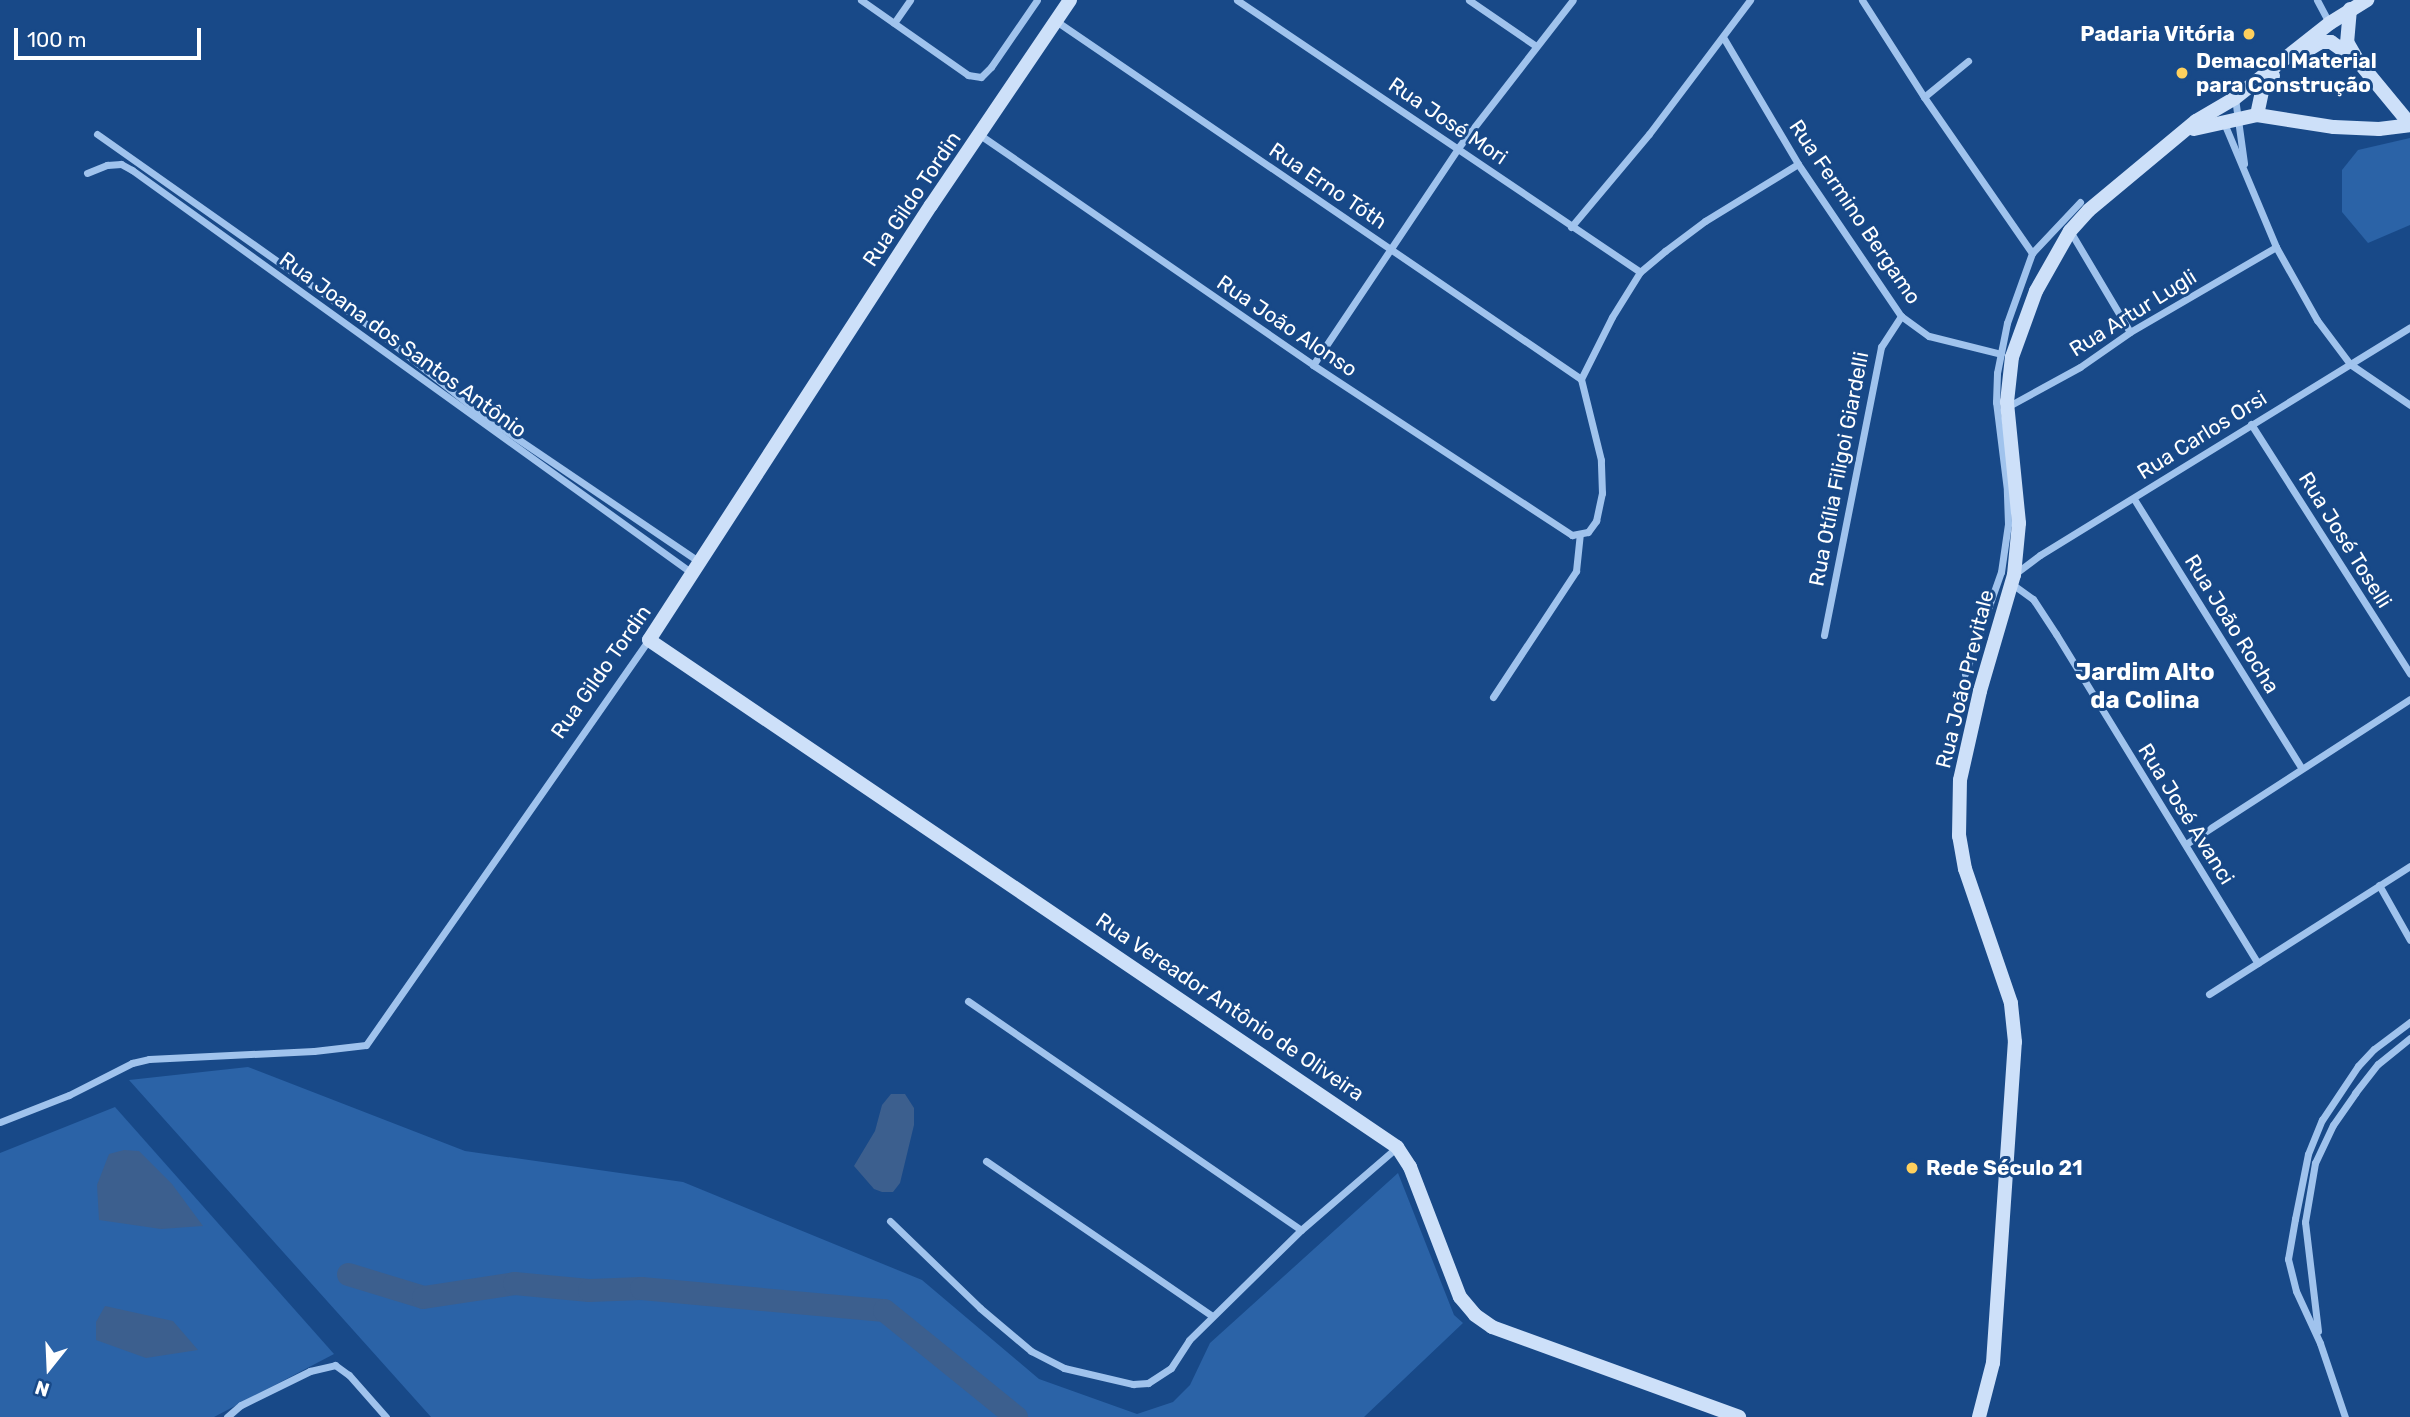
<!DOCTYPE html>
<meta charset="utf-8">
<style>
body{margin:0}
#map{position:relative;width:2410px;height:1417px;overflow:hidden;background:#184988;font-family:Rubik,sans-serif}
div>[style]{position:absolute}
.green>*{inset:0;background:#2b63a7}
.water>*{inset:0;background:#3c5f8e}
.river>*{height:23px;margin:-11.5px;padding:0 11.5px;transform-origin:11.5px;border-radius:11.5px;background:#3c5f8e}
.street>*{height:7px;margin:-3.5px;padding:0 3.5px;transform-origin:3.5px;border-radius:3.5px;background:#a0c3ed}
.secondary>*{height:14px;margin:-7px;padding:0 7px;transform-origin:7px;border-radius:7px;background:#cde0f9}
.dots>*{width:19px;height:19px;translate:-50% -50%;box-sizing:border-box;border:4px solid #184988;border-radius:50%}
span{translate:-50% -50%;white-space:nowrap;text-align:center;line-height:1.15;-webkit-text-stroke:6px #184988;paint-order:stroke}
.poi-label{font-size:21px;color:#fff;font-weight:700}
.right{translate:-100% -50%;text-align:right}
.left{translate:0 -50%;text-align:left}
.street-label{font-size:21px;color:#fff}
.quarter-label{font-size:24px;color:#fff;font-weight:700}
.north{position:absolute;left:14px;top:1333px;width:70px;height:70px;-webkit-text-stroke:5px #184988;paint-order:stroke;rotate:198deg;font-size:19px;font-weight:700;line-height:28px;text-align:center;color:#fff}
.north::after{content:'';display:block;margin:auto;width:24px;height:32px;background:#fff;clip-path:polygon(50% 0,100% 100%,50% 72%,0 100%)}
.scale{position:absolute;left:14px;top:28px;width:187px;height:32px;box-sizing:border-box;border:4px solid #fff;border-top:0;padding-left:9px;font-size:21px;line-height:24px;white-space:nowrap;color:#fff;-webkit-text-stroke:5px #184988;paint-order:stroke}
</style>
<div id="map">
<div class="green">
<div style="clip-path:polygon(2410px 138px,2410px 225px,2368px 243px,2342px 212px,2342px 170px,2358px 150px)"></div>
<div style="clip-path:polygon(248px 1067px,465px 1151px,683px 1182px,922px 1280px,1039px 1379px,1137px 1414px,1173px 1402px,1190px 1385px,1210px 1343px,1398px 1173px,1454px 1315px,1463px 1323px,1364px 1417px,431px 1417px,129px 1080px)"></div>
<div style="clip-path:polygon(115px 1107px,334px 1354px,214px 1417px,0 1417px,0 1153px)"></div>
</div>
<div class="water">
<div style="clip-path:polygon(891px 1094px,905px 1094px,914px 1108px,914px 1125px,900px 1183px,893px 1192px,882px 1192px,874px 1189px,854px 1166px,875px 1131px,882px 1105px)"></div>
<div style="clip-path:polygon(124px 1150px,139px 1151px,172px 1184px,203px 1226px,161px 1229px,99px 1220px,97px 1185px,109px 1154px)"></div>
<div style="clip-path:polygon(105px 1306px,173px 1321px,198px 1350px,146px 1358px,96px 1340px,96px 1322px)"></div>
</div>
<div class="river">
<div style="left:348px;top:1274px;width:78px;rotate:17deg"></div>
<div style="left:423px;top:1297px;width:92px;rotate:-8.7deg"></div>
<div style="left:514px;top:1283px;width:75px;rotate:5.3deg"></div>
<div style="left:589px;top:1290px;width:52px;rotate:-2.2deg"></div>
<div style="left:641px;top:1288px;width:244px;rotate:5.2deg"></div>
<div style="left:884px;top:1310px;width:170px;rotate:39deg"></div>
</div>
<div class="street">
<div style="left:861px;top:0;width:131px;rotate:35deg"></div>
<div style="left:968px;top:75px;width:13px;rotate:9deg"></div>
<div style="left:981px;top:77px;width:14px;rotate:-45deg"></div>
<div style="left:991px;top:67px;width:81px;rotate:-55.5deg"></div>
<div style="left:1237px;top:0;width:486px;rotate:34deg"></div>
<div style="left:1469px;top:0;width:81px;rotate:34.5deg"></div>
<div style="left:1862px;top:0;width:115px;rotate:57.4deg"></div>
<div style="left:1924px;top:97px;width:190px;rotate:55.3deg"></div>
<div style="left:2317px;top:0;width:27px;rotate:62deg"></div>
<div style="left:1056px;top:21px;width:635px;rotate:34.29deg"></div>
<div style="left:894px;top:23px;width:28px;rotate:-55deg"></div>
<div style="left:1723px;top:37px;width:147px;rotate:59.4deg"></div>
<div style="left:1798px;top:164px;width:184px;rotate:55.9deg"></div>
<div style="left:1901px;top:316px;width:34px;rotate:36deg"></div>
<div style="left:1929px;top:336px;width:74px;rotate:14deg"></div>
<div style="left:1924px;top:97px;width:57px;rotate:-39.3deg"></div>
<div style="left:2235px;top:98px;width:66px;rotate:82.1deg"></div>
<div style="left:2224px;top:123px;width:134px;rotate:67.2deg"></div>
<div style="left:2276px;top:247px;width:84px;rotate:60.7deg"></div>
<div style="left:2317px;top:320px;width:55px;rotate:53.1deg"></div>
<div style="left:2350px;top:364px;width:73px;rotate:34.3deg"></div>
<div style="left:97px;top:134px;width:350px;rotate:35.2deg"></div>
<div style="left:383px;top:336px;width:125px;rotate:38.5deg"></div>
<div style="left:481px;top:414px;width:264px;rotate:34.1deg"></div>
<div style="left:980px;top:135px;width:405px;rotate:34.6deg"></div>
<div style="left:1313px;top:365px;width:310px;rotate:33.3deg"></div>
<div style="left:1572px;top:535px;width:16px;rotate:-11deg"></div>
<div style="left:1588px;top:532px;width:14px;rotate:-54deg"></div>
<div style="left:1596px;top:521px;width:29px;rotate:-78deg"></div>
<div style="left:1602px;top:493px;width:33px;rotate:-92deg"></div>
<div style="left:1601px;top:460px;width:83px;rotate:-103.9deg"></div>
<div style="left:1581px;top:379px;width:69px;rotate:-63.4deg"></div>
<div style="left:1612px;top:317px;width:53px;rotate:-58.1deg"></div>
<div style="left:1640px;top:272px;width:33px;rotate:-40deg"></div>
<div style="left:1665px;top:251px;width:50px;rotate:-36.9deg"></div>
<div style="left:1705px;top:221px;width:109px;rotate:-31.5deg"></div>
<div style="left:87px;top:173px;width:22px;rotate:-22deg"></div>
<div style="left:107px;top:165px;width:14px;rotate:-4deg"></div>
<div style="left:121px;top:164px;width:13px;rotate:29deg"></div>
<div style="left:132px;top:170px;width:690px;rotate:35.74deg"></div>
<div style="left:1571px;top:227px;width:121px;rotate:-50deg"></div>
<div style="left:1649px;top:134px;width:168px;rotate:-53deg"></div>
<div style="left:2070px;top:231px;width:117px;rotate:59.3deg"></div>
<div style="left:1313px;top:365px;width:261px;rotate:-56.2deg"></div>
<div style="left:1458px;top:148px;width:187px;rotate:-52.2deg"></div>
<div style="left:2007px;top:407px;width:83px;rotate:-28.7deg"></div>
<div style="left:2080px;top:367px;width:61px;rotate:-35deg"></div>
<div style="left:2130px;top:332px;width:169px;rotate:-30.2deg"></div>
<div style="left:2251px;top:424px;width:296px;rotate:57.5deg"></div>
<div style="left:2134px;top:499px;width:316px;rotate:58.1deg"></div>
<div style="left:2016px;top:573px;width:30px;rotate:-37deg"></div>
<div style="left:2040px;top:555px;width:435px;rotate:-31.6deg"></div>
<div style="left:2012px;top:584px;width:26px;rotate:36deg"></div>
<div style="left:2033px;top:599px;width:42px;rotate:56.7deg"></div>
<div style="left:2056px;top:634px;width:386px;rotate:58.5deg"></div>
<div style="left:1824px;top:635px;width:294px;rotate:-78.8deg"></div>
<div style="left:1881px;top:347px;width:37px;rotate:-57deg"></div>
<div style="left:1965px;top:674px;width:108px;rotate:-70.6deg"></div>
<div style="left:2001px;top:572px;width:49px;rotate:-81.7deg"></div>
<div style="left:2008px;top:524px;width:34px;rotate:-92deg"></div>
<div style="left:2007px;top:490px;width:89px;rotate:-97.1deg"></div>
<div style="left:1996px;top:402px;width:29px;rotate:-88deg"></div>
<div style="left:1997px;top:373px;width:51px;rotate:-78.7deg"></div>
<div style="left:2007px;top:323px;width:74px;rotate:-70.3deg"></div>
<div style="left:2032px;top:253px;width:70px;rotate:-46.7deg"></div>
<div style="left:1493px;top:697px;width:151px;rotate:-56.6deg"></div>
<div style="left:1576px;top:571px;width:36px;rotate:-84deg"></div>
<div style="left:2186px;top:844px;width:267px;rotate:-32.9deg"></div>
<div style="left:2379px;top:885px;width:63px;rotate:60.6deg"></div>
<div style="left:2209px;top:994px;width:238px;rotate:-32.5deg"></div>
<div style="left:968px;top:1001px;width:404px;rotate:34.5deg"></div>
<div style="left:0;top:1122px;width:74px;rotate:-21.4deg"></div>
<div style="left:69px;top:1095px;width:71px;rotate:-26.9deg"></div>
<div style="left:132px;top:1063px;width:17px;rotate:-13deg"></div>
<div style="left:149px;top:1059px;width:165px;rotate:-2.8deg"></div>
<div style="left:314px;top:1051px;width:52px;rotate:-6.6deg"></div>
<div style="left:366px;top:1045px;width:494px;rotate:-55.1deg"></div>
<div style="left:986px;top:1161px;width:274px;rotate:34.4deg"></div>
<div style="left:890px;top:1221px;width:125px;rotate:44deg"></div>
<div style="left:980px;top:1308px;width:67px;rotate:40.1deg"></div>
<div style="left:1031px;top:1351px;width:37px;rotate:27deg"></div>
<div style="left:1064px;top:1368px;width:71px;rotate:13.1deg"></div>
<div style="left:1133px;top:1384px;width:15px;rotate:-4deg"></div>
<div style="left:1148px;top:1383px;width:27px;rotate:-33deg"></div>
<div style="left:1171px;top:1368px;width:33px;rotate:-57deg"></div>
<div style="left:1189px;top:1340px;width:157px;rotate:-44.5deg"></div>
<div style="left:1301px;top:1230px;width:125px;rotate:-40.8deg"></div>
<div style="left:2318px;top:1331px;width:110px;rotate:-96.8deg"></div>
<div style="left:2305px;top:1222px;width:60px;rotate:-80.4deg"></div>
<div style="left:2315px;top:1163px;width:42px;rotate:-64.7deg"></div>
<div style="left:2333px;top:1125px;width:39px;rotate:-55deg"></div>
<div style="left:2355px;top:1093px;width:37px;rotate:-52deg"></div>
<div style="left:2378px;top:1064px;width:41px;rotate:-39.1deg"></div>
<div style="left:227px;top:1417px;width:18px;rotate:-41deg"></div>
<div style="left:241px;top:1405px;width:77px;rotate:-26.2deg"></div>
<div style="left:310px;top:1371px;width:26px;rotate:-13deg"></div>
<div style="left:335px;top:1365px;width:17px;rotate:36deg"></div>
<div style="left:349px;top:1375px;width:56px;rotate:48.6deg"></div>
<div style="left:2345px;top:1417px;width:78px;rotate:-108.7deg"></div>
<div style="left:2320px;top:1343px;width:57px;rotate:-114.8deg"></div>
<div style="left:2296px;top:1291px;width:33px;rotate:-104deg"></div>
<div style="left:2288px;top:1259px;width:41px;rotate:-80.1deg"></div>
<div style="left:2295px;top:1219px;width:66px;rotate:-78.7deg"></div>
<div style="left:2308px;top:1154px;width:37px;rotate:-68deg"></div>
<div style="left:2322px;top:1120px;width:65px;rotate:-56.3deg"></div>
<div style="left:2358px;top:1066px;width:23px;rotate:-47deg"></div>
<div style="left:2374px;top:1049px;width:45px;rotate:-36.9deg"></div>
</div>
<div class="secondary">
<div style="left:1070px;top:0;width:248px;rotate:124.1deg"></div>
<div style="left:931px;top:205px;width:518px;rotate:122.95deg"></div>
<div style="left:649px;top:640px;width:904px;rotate:34.13deg"></div>
<div style="left:1397px;top:1147px;width:24px;rotate:57deg"></div>
<div style="left:1410px;top:1167px;width:139px;rotate:69deg"></div>
<div style="left:1460px;top:1297px;width:23px;rotate:50deg"></div>
<div style="left:1475px;top:1315px;width:21px;rotate:35deg"></div>
<div style="left:1492px;top:1327px;width:263px;rotate:20deg"></div>
<div style="left:2350px;top:9px;width:33px;rotate:95deg"></div>
<div style="left:2347px;top:42px;width:22px;rotate:60deg"></div>
<div style="left:2358px;top:61px;width:82px;rotate:50.5deg"></div>
<div style="left:2306px;top:51px;width:17px;rotate:-31deg"></div>
<div style="left:2321px;top:42px;width:10px"></div>
<div style="left:2331px;top:42px;width:33px;rotate:35deg"></div>
<div style="left:2257px;top:115px;width:29px;rotate:-78deg"></div>
<div style="left:2263px;top:87px;width:15px;rotate:-48deg"></div>
<div style="left:2194px;top:129px;width:65px;rotate:-12.5deg"></div>
<div style="left:2257px;top:115px;width:78px;rotate:8.9deg"></div>
<div style="left:2334px;top:127px;width:45px;rotate:2.5deg"></div>
<div style="left:2379px;top:129px;width:31px;rotate:-7deg"></div>
<div style="left:1979px;top:1417px;width:56px;rotate:-75.5deg"></div>
<div style="left:1993px;top:1363px;width:322px;rotate:-86.1deg"></div>
<div style="left:2015px;top:1042px;width:39px;rotate:-96deg"></div>
<div style="left:2011px;top:1003px;width:142px;rotate:-108.9deg"></div>
<div style="left:1965px;top:869px;width:34px;rotate:-100deg"></div>
<div style="left:1959px;top:836px;width:56px;rotate:-89deg"></div>
<div style="left:1960px;top:780px;width:91px;rotate:-77.3deg"></div>
<div style="left:1980px;top:691px;width:121px;rotate:-73.7deg"></div>
<div style="left:2014px;top:575px;width:52px;rotate:-84.5deg"></div>
<div style="left:2019px;top:523px;width:122px;rotate:-95.7deg"></div>
<div style="left:2007px;top:402px;width:45px;rotate:-83.7deg"></div>
<div style="left:2012px;top:357px;width:70px;rotate:-70deg"></div>
<div style="left:2036px;top:291px;width:69px;rotate:-60.5deg"></div>
<div style="left:2070px;top:231px;width:28px;rotate:-48deg"></div>
<div style="left:2089px;top:210px;width:139px;rotate:-39.8deg"></div>
<div style="left:2196px;top:121px;width:45px;rotate:-30.5deg"></div>
<div style="left:2235px;top:98px;width:121px;rotate:-38.3deg"></div>
<div style="left:2330px;top:23px;width:44px;rotate:-31.9deg"></div>
</div>
<div class="dots">
<div style="left:2249px;top:34px;background:#ffd05d"></div>
<div style="left:2182px;top:73px;background:#ffd05d"></div>
<div style="left:1912px;top:1168px;background:#ffd05d"></div>
</div>
<div class="poi-label">
<span class="right" style="left:2235px;top:34px">Padaria Vitória</span>
<span class="left" style="left:2196px;top:73px">Demacol Material<br>para Construção</span>
<span class="left" style="left:1926px;top:1168px">Rede Século 21</span>
</div>
<div class="street-label">
<span style="left:1448px;top:121px;rotate:34deg">Rua José Mori</span>
<span style="left:1328px;top:186px;rotate:34deg">Rua Erno Tóth</span>
<span style="left:912px;top:199px;rotate:-56deg">Rua Gildo Tordin</span>
<span style="left:1855px;top:212px;rotate:56deg">Rua Fermino Bergamo</span>
<span style="left:2133px;top:313px;rotate:-32deg">Rua Artur Lugli</span>
<span style="left:1287px;top:326px;rotate:34deg">Rua João Alonso</span>
<span style="left:403px;top:345px;rotate:36deg">Rua Joana dos Santos Antônio</span>
<span style="left:2202px;top:435px;rotate:-32deg">Rua Carlos Orsi</span>
<span style="left:1839px;top:469px;rotate:-79deg">Rua Otília Filigoi Giardelli</span>
<span style="left:2345px;top:540px;rotate:58deg">Rua José Toselli</span>
<span style="left:2232px;top:624px;rotate:58deg">Rua João Rocha</span>
<span style="left:601px;top:672px;rotate:-55deg">Rua Gildo Tordin</span>
<span style="left:1965px;top:679px;rotate:-76deg">Rua João Previtale</span>
<span style="left:2186px;top:814px;rotate:58deg">Rua José Avanci</span>
<span style="left:1230px;top:1007px;rotate:34deg">Rua Vereador Antônio de Oliveira</span>
</div>
<div class="quarter-label">
<span style="left:2145px;top:687px">Jardim Alto<br>da Colina</span>
</div>
<div class="north">N</div>
<div class="scale">100 m</div>
</div>
